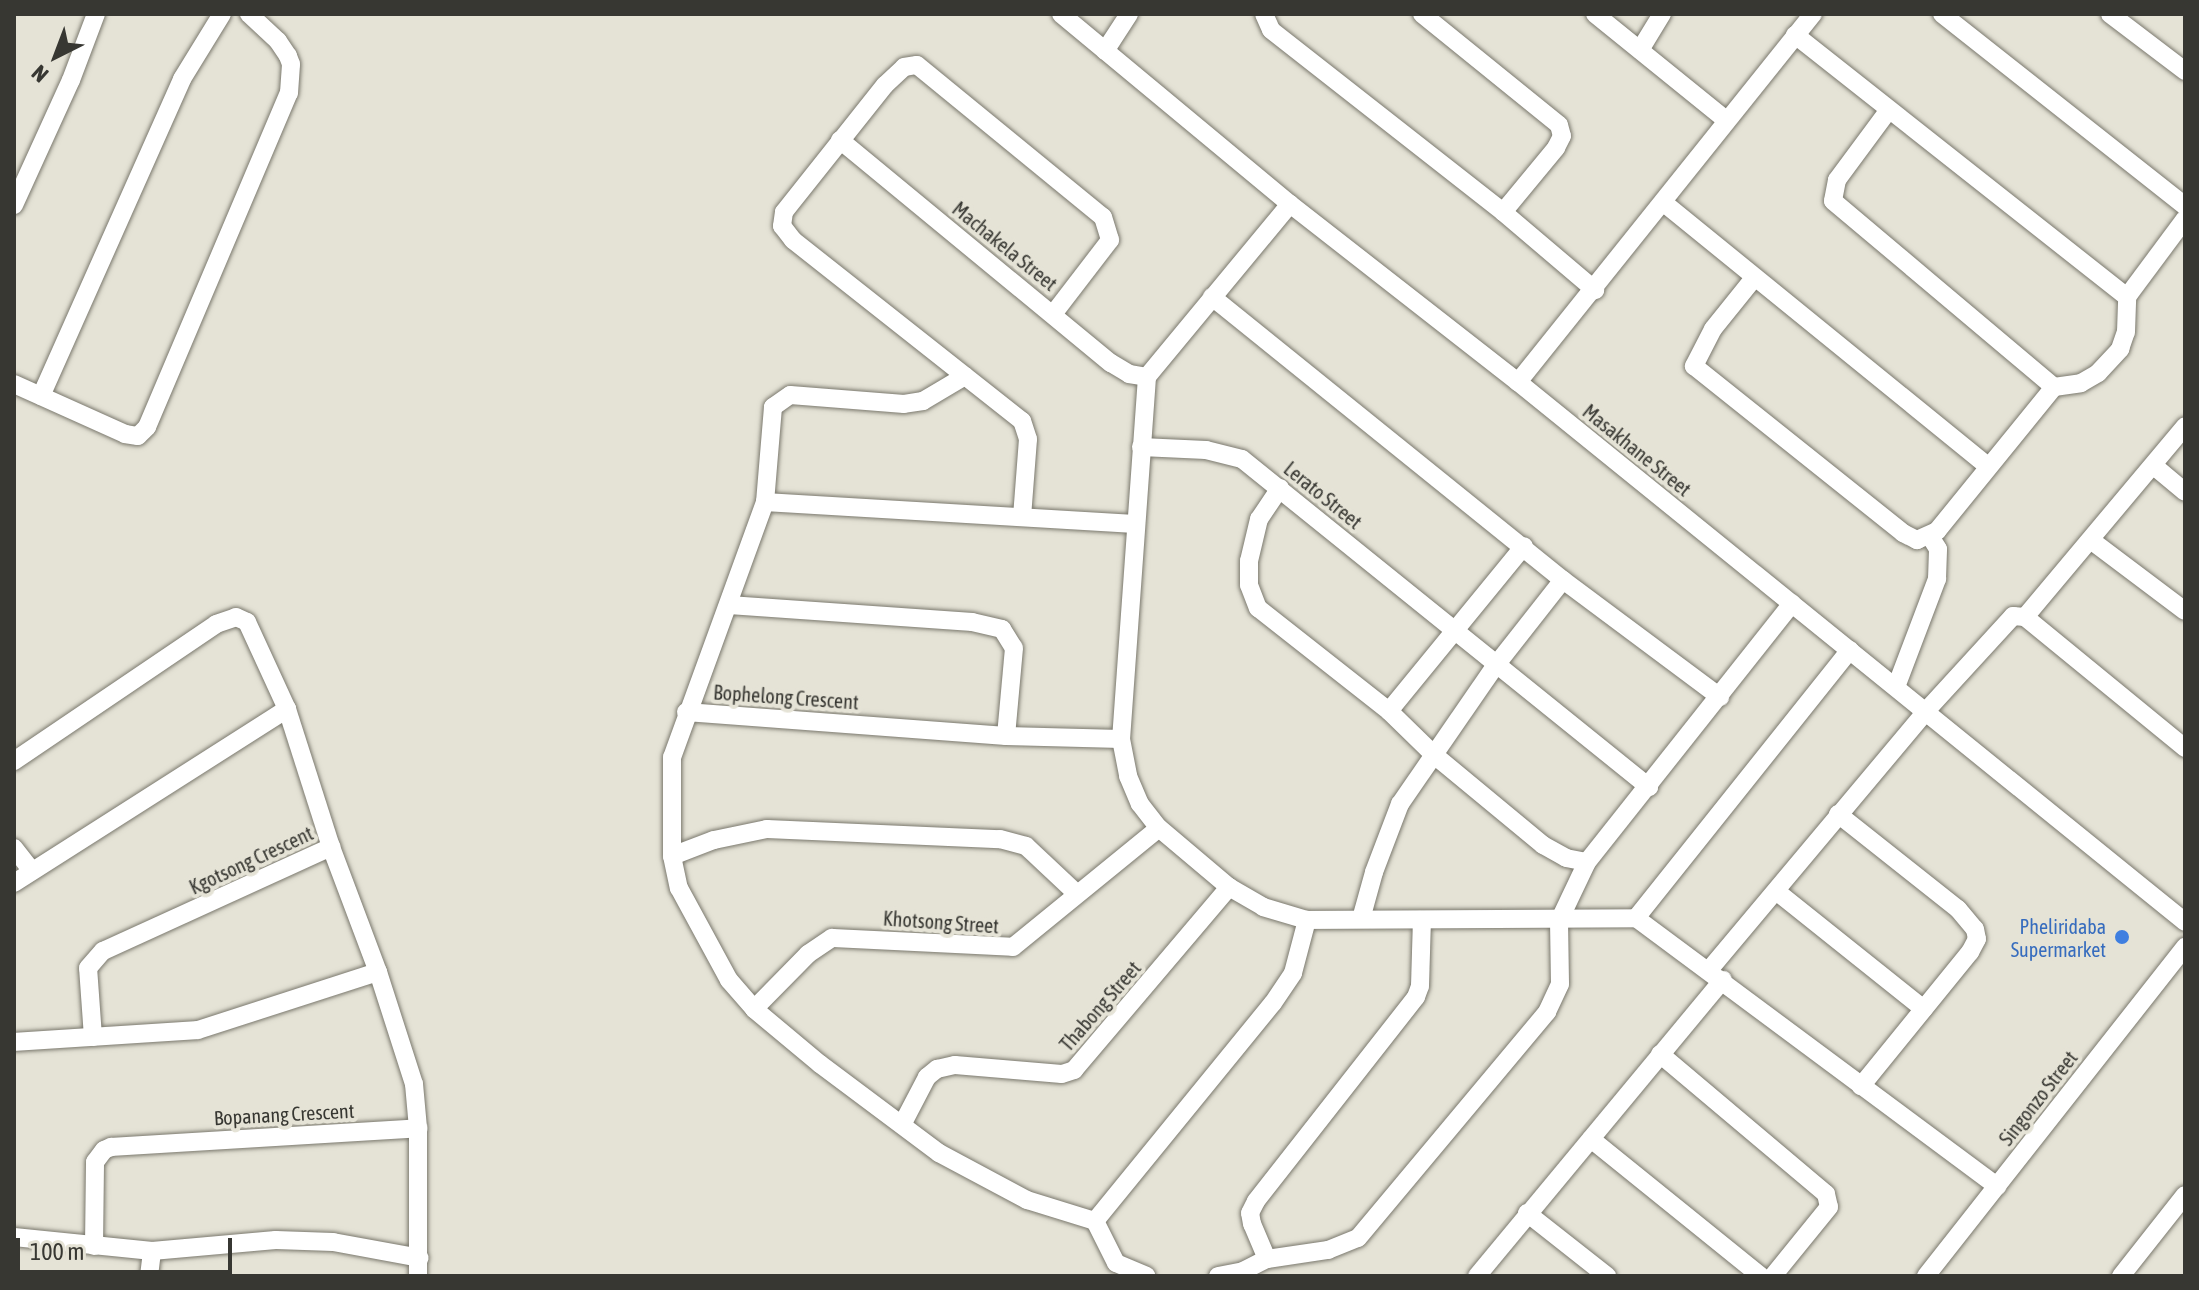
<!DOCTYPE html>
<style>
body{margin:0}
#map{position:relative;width:2199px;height:1290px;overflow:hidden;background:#e5e3d6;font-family:"Asap Condensed",sans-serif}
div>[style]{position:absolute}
.roads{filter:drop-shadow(0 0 2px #7a786d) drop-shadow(0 0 2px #7a786d)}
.minor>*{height:18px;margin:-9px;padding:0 9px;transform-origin:9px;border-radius:9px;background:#fff}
.dots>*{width:22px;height:22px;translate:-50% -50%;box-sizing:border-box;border:4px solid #e5e3d6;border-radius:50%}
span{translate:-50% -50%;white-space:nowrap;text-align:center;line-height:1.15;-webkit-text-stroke:8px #e5e3d6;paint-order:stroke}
.street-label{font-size:20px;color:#373732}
.shop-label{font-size:20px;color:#366cbe}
.right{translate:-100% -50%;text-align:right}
.frame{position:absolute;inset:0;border:16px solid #373732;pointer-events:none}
.north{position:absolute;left:16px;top:16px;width:80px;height:80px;-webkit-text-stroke:6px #e5e3d6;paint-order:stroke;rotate:222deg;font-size:22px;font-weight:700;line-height:32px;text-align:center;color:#373732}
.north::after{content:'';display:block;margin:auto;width:28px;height:36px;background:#373732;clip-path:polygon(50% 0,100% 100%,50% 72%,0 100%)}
.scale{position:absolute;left:16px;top:1238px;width:216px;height:36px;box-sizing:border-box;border:4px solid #373732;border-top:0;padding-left:10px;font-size:24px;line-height:28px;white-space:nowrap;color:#373732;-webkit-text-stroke:6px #e5e3d6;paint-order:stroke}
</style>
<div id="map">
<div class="roads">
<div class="minor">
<div style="left:1061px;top:14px;width:298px;rotate:39.7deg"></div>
<div style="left:1290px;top:204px;width:289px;rotate:38deg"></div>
<div style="left:1518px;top:382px;width:858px;rotate:38.99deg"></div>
<div style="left:1264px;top:14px;width:17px;rotate:66deg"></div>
<div style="left:1271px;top:30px;width:295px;rotate:38.1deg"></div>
<div style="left:1503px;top:212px;width:121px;rotate:40.3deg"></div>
<div style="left:1422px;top:14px;width:176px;rotate:39deg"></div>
<div style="left:1559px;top:125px;width:11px;rotate:75deg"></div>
<div style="left:1562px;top:136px;width:13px;rotate:117deg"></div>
<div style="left:1556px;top:148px;width:83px;rotate:129.6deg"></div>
<div style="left:1595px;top:14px;width:169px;rotate:39deg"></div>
<div style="left:1942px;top:14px;width:310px;rotate:38.3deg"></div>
<div style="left:2110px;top:14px;width:94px;rotate:37.2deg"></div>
<div style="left:1640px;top:50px;width:42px;rotate:-58.6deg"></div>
<div style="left:1105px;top:51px;width:44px;rotate:-57deg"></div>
<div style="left:1888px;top:111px;width:86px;rotate:126.5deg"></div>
<div style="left:1837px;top:180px;width:21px;rotate:101deg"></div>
<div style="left:1833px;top:201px;width:289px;rotate:40.1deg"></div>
<div style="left:840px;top:140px;width:351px;rotate:39.5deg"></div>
<div style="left:1111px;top:363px;width:21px;rotate:31deg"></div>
<div style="left:1129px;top:374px;width:18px;rotate:9deg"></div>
<div style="left:1664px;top:203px;width:417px;rotate:39.1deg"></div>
<div style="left:1290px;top:204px;width:224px;rotate:129.6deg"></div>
<div style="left:1147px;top:377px;width:363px;rotate:94.1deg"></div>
<div style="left:1121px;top:739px;width:38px;rotate:79deg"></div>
<div style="left:1128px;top:776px;width:30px;rotate:67deg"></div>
<div style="left:1140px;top:804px;width:31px;rotate:52deg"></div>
<div style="left:1159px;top:828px;width:92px;rotate:40.1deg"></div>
<div style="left:1229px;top:887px;width:39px;rotate:30deg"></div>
<div style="left:1263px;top:907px;width:46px;rotate:16.5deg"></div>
<div style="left:1307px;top:920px;width:329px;rotate:-0.3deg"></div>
<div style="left:1636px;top:918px;width:450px;rotate:36.6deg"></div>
<div style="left:14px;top:205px;width:137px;rotate:-65.5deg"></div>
<div style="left:71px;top:80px;width:71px;rotate:-69.3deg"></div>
<div style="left:1754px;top:278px;width:65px;rotate:128.8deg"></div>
<div style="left:1713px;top:329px;width:42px;rotate:117.2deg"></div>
<div style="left:1694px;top:366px;width:268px;rotate:38.6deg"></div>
<div style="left:1903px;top:533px;width:16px;rotate:27deg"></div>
<div style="left:1917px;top:540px;width:22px;rotate:-24deg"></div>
<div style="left:1937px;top:531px;width:186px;rotate:-50.9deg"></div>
<div style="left:2054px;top:387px;width:27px;rotate:-8deg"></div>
<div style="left:2081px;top:383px;width:20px;rotate:-30deg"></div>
<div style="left:2098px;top:373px;width:33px;rotate:-47deg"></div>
<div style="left:2120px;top:349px;width:18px;rotate:-71deg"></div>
<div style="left:2126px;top:332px;width:35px;rotate:-88deg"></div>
<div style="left:2127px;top:297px;width:423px;rotate:-141.7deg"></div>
<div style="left:1212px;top:297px;width:451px;rotate:38.9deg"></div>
<div style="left:1563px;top:580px;width:196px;rotate:36.7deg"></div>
<div style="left:2127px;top:297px;width:97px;rotate:-53.4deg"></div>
<div style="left:965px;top:376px;width:49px;rotate:149.2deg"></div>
<div style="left:923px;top:401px;width:19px;rotate:171deg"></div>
<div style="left:904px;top:404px;width:114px;rotate:-175.5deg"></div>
<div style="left:790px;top:395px;width:21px;rotate:145deg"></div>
<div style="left:773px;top:407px;width:95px;rotate:94.8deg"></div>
<div style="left:765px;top:502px;width:271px;rotate:110deg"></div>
<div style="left:672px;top:757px;width:99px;rotate:90deg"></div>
<div style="left:672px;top:856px;width:33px;rotate:78deg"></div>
<div style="left:679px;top:888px;width:105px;rotate:61.5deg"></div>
<div style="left:729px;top:980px;width:38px;rotate:49deg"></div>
<div style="left:754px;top:1009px;width:86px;rotate:39.8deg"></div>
<div style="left:820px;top:1064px;width:149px;rotate:36.8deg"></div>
<div style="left:939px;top:1153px;width:100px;rotate:28.1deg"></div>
<div style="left:1027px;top:1200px;width:71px;rotate:17.2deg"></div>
<div style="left:1518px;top:382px;width:472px;rotate:-51.3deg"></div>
<div style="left:14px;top:384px;width:122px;rotate:24.2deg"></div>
<div style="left:125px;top:434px;width:13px;rotate:9deg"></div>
<div style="left:138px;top:436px;width:13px;rotate:-45deg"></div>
<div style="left:147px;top:427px;width:363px;rotate:-67deg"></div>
<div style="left:289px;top:93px;width:29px;rotate:-86deg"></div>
<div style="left:291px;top:64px;width:9px;rotate:-111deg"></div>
<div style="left:288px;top:56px;width:18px;rotate:-124deg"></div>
<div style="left:278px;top:41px;width:40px;rotate:-137deg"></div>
<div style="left:41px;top:396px;width:347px;rotate:-66deg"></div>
<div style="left:182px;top:79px;width:76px;rotate:-58.4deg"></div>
<div style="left:1141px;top:447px;width:65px;rotate:2.6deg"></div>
<div style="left:1206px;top:450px;width:37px;rotate:14deg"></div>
<div style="left:1242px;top:459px;width:523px;rotate:38.87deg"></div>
<div style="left:2154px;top:466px;width:40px;rotate:40deg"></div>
<div style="left:1280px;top:488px;width:37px;rotate:124deg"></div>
<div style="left:1259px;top:519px;width:43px;rotate:103.4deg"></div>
<div style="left:1249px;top:561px;width:24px;rotate:90deg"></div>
<div style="left:1249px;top:585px;width:25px;rotate:69deg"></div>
<div style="left:1258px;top:608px;width:167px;rotate:38.2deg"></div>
<div style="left:1389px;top:711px;width:62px;rotate:44.3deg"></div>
<div style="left:1433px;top:754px;width:143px;rotate:39.6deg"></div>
<div style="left:1543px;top:845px;width:26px;rotate:29deg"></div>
<div style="left:1566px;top:858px;width:21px;rotate:11deg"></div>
<div style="left:765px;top:502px;width:370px;rotate:3.4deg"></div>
<div style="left:1022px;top:517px;width:78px;rotate:-85.6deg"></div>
<div style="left:1028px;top:439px;width:19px;rotate:-108deg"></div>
<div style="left:1022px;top:421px;width:292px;rotate:-141.7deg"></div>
<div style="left:793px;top:240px;width:18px;rotate:-128deg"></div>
<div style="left:782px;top:226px;width:14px;rotate:-82deg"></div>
<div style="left:784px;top:212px;width:162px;rotate:-51.5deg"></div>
<div style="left:885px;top:85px;width:26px;rotate:-43deg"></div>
<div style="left:904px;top:67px;width:13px;rotate:-9deg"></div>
<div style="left:917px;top:65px;width:240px;rotate:39.3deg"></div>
<div style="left:1103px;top:217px;width:24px;rotate:73deg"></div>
<div style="left:1110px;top:240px;width:92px;rotate:127.5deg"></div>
<div style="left:2092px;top:541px;width:116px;rotate:37deg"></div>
<div style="left:729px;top:605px;width:244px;rotate:4deg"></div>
<div style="left:972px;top:622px;width:31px;rotate:13deg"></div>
<div style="left:1002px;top:629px;width:22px;rotate:58deg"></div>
<div style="left:1014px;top:648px;width:88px;rotate:95.2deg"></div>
<div style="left:2025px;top:617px;width:249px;rotate:-50deg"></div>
<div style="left:1896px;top:687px;width:116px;rotate:-69.2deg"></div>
<div style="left:1937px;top:579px;width:30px;rotate:-88deg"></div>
<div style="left:1938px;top:549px;width:15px;rotate:-122deg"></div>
<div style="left:1389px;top:711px;width:213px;rotate:-50.7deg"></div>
<div style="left:686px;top:712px;width:321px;rotate:4.3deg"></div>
<div style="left:1006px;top:736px;width:115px;rotate:1.5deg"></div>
<div style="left:14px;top:761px;width:244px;rotate:-34.1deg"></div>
<div style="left:216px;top:624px;width:21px;rotate:-19deg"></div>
<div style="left:236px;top:617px;width:12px;rotate:24deg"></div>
<div style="left:247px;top:622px;width:96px;rotate:65.3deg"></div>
<div style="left:287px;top:709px;width:145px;rotate:72.3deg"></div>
<div style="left:331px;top:847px;width:134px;rotate:69.4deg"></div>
<div style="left:378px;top:972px;width:118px;rotate:72.2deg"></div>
<div style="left:414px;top:1084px;width:44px;rotate:84.8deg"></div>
<div style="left:418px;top:1128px;width:148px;rotate:90deg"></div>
<div style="left:1838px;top:814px;width:153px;rotate:38.4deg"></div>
<div style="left:1958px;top:909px;width:26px;rotate:50deg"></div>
<div style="left:1975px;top:929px;width:10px;rotate:79deg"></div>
<div style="left:1977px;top:939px;width:15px;rotate:118deg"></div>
<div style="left:1970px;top:952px;width:173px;rotate:129.1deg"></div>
<div style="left:14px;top:848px;width:29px;rotate:52deg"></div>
<div style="left:672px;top:856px;width:45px;rotate:-20.9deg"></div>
<div style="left:714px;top:840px;width:54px;rotate:-11.7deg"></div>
<div style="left:767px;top:829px;width:233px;rotate:2.5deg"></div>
<div style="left:1000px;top:839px;width:27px;rotate:15deg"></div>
<div style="left:1026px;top:846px;width:69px;rotate:43.2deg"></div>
<div style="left:14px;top:883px;width:324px;rotate:-32.5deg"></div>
<div style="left:1776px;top:891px;width:189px;rotate:38.6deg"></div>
<div style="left:1636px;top:918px;width:343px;rotate:-51.4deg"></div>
<div style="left:1361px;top:919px;width:49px;rotate:-74.5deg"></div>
<div style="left:1374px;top:872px;width:73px;rotate:-69.1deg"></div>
<div style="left:1400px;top:804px;width:169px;rotate:-55.4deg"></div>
<div style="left:1496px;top:665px;width:108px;rotate:-51.8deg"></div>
<div style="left:1709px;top:970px;width:338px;rotate:-50deg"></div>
<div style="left:1926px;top:711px;width:129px;rotate:-47.5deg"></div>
<div style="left:2013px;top:616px;width:12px;rotate:5deg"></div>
<div style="left:2025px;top:617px;width:207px;rotate:39.3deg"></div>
<div style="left:754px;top:1009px;width:77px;rotate:-45.5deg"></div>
<div style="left:808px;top:954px;width:29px;rotate:-34deg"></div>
<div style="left:832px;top:938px;width:181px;rotate:2.8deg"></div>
<div style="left:1013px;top:947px;width:188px;rotate:-39.2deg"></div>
<div style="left:93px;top:1037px;width:69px;rotate:-94.1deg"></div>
<div style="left:88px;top:968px;width:23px;rotate:-49deg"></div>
<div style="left:103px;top:951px;width:251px;rotate:-24.5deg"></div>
<div style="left:14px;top:1042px;width:184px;rotate:-3.7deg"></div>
<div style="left:198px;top:1030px;width:189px;rotate:-17.9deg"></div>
<div style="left:1660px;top:1054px;width:217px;rotate:40.1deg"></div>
<div style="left:1826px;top:1194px;width:13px;rotate:77deg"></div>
<div style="left:1829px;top:1207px;width:89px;rotate:129.1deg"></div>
<div style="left:903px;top:1123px;width:52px;rotate:-62.4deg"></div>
<div style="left:927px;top:1077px;width:13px;rotate:-39deg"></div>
<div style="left:937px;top:1069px;width:18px;rotate:-13deg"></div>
<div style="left:955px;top:1065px;width:107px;rotate:4.8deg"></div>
<div style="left:1062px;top:1074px;width:13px;rotate:-18deg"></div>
<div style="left:1074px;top:1070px;width:240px;rotate:-49.7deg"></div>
<div style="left:1591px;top:1139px;width:218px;rotate:38.9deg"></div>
<div style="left:1527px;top:1213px;width:102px;rotate:38.2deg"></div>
<div style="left:1095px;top:1221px;width:281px;rotate:-50.8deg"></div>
<div style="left:1273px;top:1003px;width:36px;rotate:-56deg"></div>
<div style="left:1293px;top:973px;width:55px;rotate:-75.2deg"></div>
<div style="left:1095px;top:1221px;width:47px;rotate:63.4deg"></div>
<div style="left:1116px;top:1263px;width:33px;rotate:23deg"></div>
<div style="left:14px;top:1237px;width:139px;rotate:5.8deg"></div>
<div style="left:152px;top:1251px;width:124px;rotate:-5.1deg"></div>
<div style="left:276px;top:1240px;width:57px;rotate:2deg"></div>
<div style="left:333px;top:1242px;width:88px;rotate:10.4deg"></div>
<div style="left:94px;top:1246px;width:84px;rotate:-89.3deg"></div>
<div style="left:95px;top:1162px;width:15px;rotate:-53deg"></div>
<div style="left:104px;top:1150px;width:8px;rotate:-23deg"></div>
<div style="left:111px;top:1147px;width:308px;rotate:-3.5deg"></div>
<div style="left:1267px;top:1259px;width:38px;rotate:-113deg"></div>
<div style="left:1252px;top:1224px;width:11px;rotate:-100deg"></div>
<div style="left:1250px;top:1213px;width:13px;rotate:-63deg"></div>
<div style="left:1256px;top:1201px;width:259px;rotate:-51.9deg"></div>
<div style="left:1416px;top:997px;width:12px;rotate:-70deg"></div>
<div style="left:1420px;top:986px;width:66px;rotate:-88.3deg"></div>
<div style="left:149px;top:1276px;width:25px;rotate:-83deg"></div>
<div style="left:1218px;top:1276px;width:25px;rotate:-11deg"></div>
<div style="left:1243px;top:1271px;width:27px;rotate:-27deg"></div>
<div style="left:1267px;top:1259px;width:62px;rotate:-8.4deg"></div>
<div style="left:1328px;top:1250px;width:32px;rotate:-22deg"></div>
<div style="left:1358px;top:1238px;width:295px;rotate:-50.1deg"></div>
<div style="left:1547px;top:1012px;width:31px;rotate:-65deg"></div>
<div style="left:1560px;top:984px;width:63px;rotate:-90.9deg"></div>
<div style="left:1559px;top:921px;width:65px;rotate:-64.6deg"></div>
<div style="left:1587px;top:862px;width:330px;rotate:-51.6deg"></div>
<div style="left:1477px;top:1276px;width:385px;rotate:-50.3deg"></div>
<div style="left:1926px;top:1276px;width:419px;rotate:-51.8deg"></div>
<div style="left:2121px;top:1276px;width:103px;rotate:-51.7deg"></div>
</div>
</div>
<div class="dots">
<div style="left:2122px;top:937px;background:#3f7fe0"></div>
</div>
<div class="street-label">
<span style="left:1005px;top:246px;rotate:39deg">Machakela Street</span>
<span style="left:1637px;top:450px;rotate:39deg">Masakhane Street</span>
<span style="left:1323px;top:495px;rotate:39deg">Lerato Street</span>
<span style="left:786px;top:697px;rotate:4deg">Bophelong Crescent</span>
<span style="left:251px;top:860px;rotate:-25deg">Kgotsong Crescent</span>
<span style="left:941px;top:922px;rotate:4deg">Khotsong Street</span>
<span style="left:1100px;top:1006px;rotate:-49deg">Thabong Street</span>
<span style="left:2038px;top:1098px;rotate:-52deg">Singonzo Street</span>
<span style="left:284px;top:1114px;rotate:-3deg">Bopanang Crescent</span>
</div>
<div class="shop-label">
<span class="right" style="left:2106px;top:938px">Pheliridaba<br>Supermarket</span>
</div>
<div class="frame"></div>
<div class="north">N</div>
<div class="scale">100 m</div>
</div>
